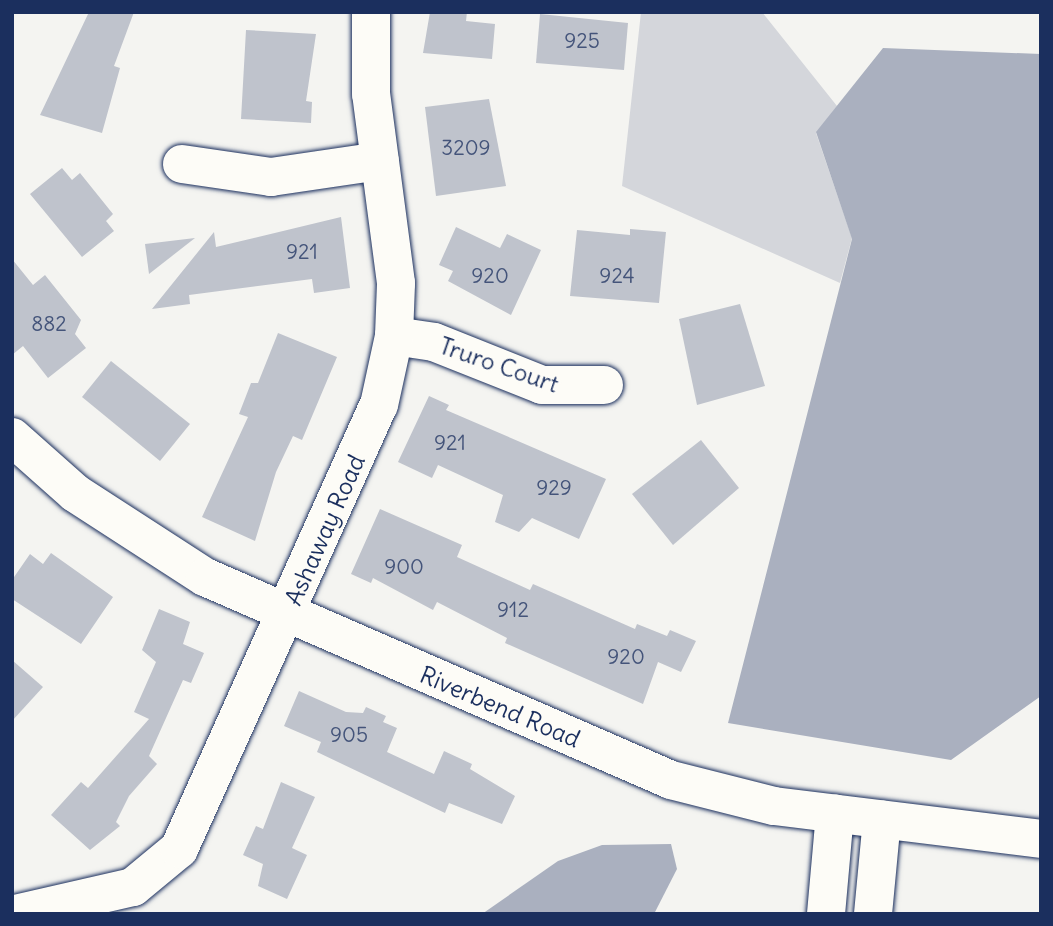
<!DOCTYPE html>
<style>
body{margin:0}
#map{position:relative;width:1053px;height:926px;overflow:hidden;background:#f4f4f1;font-family:Delius,sans-serif}
div>[style]{position:absolute}
.green>*{inset:0;background:#d4d6db}
.water>*{inset:0;background:#aab0bf}
.building>*{inset:0;background:#bfc3cc}
.roads{filter:drop-shadow(0 0 2px #1b2f5e) drop-shadow(0 0 2px #1b2f5e)}
.minor>*{height:38px;margin:-19px;padding:0 19px;transform-origin:19px;border-radius:19px;background:#fdfcf7}
span{translate:-50% -50%;white-space:nowrap;text-align:center;line-height:1.15;-webkit-text-stroke:5px #fdfcf7;paint-order:stroke}
.number-label{font-size:21px;color:#44547a}
.number-label span{-webkit-text-stroke-width:0}
.street-label{font-size:24px;color:#1b2f5e}
.frame{position:absolute;inset:0;border:14px solid #1b2f5e;pointer-events:none}
</style>
<div id="map">
<div class="green">
<div style="clip-path:polygon(641px 12px,762px 12px,837px 106px,816px 133px,852px 238px,840px 283px,622px 186px)"></div>
</div>
<div class="water">
<div style="clip-path:polygon(883px 48px,1041px 54px,1041px 696px,951px 760px,728px 723px,852px 239px,816px 132px)"></div>
<div style="clip-path:polygon(671px 844px,677px 869px,654px 914px,482px 914px,558px 861px,602px 845px)"></div>
</div>
<div class="building">
<div style="clip-path:polygon(89px 12px,134px 12px,114px 66px,120px 68px,102px 133px,40px 115px)"></div>
<div style="clip-path:polygon(430px 12px,467px 12px,466px 21px,495px 24px,492px 59px,423px 53px)"></div>
<div style="clip-path:polygon(540px 14px,628px 23px,624px 70px,536px 63px)"></div>
<div style="clip-path:polygon(246px 30px,316px 34px,306px 101px,312px 102px,311px 123px,241px 119px)"></div>
<div style="clip-path:polygon(489px 99px,506px 186px,436px 196px,425px 107px)"></div>
<div style="clip-path:polygon(62px 168px,72px 180px,80px 173px,113px 214px,106px 221px,114px 231px,82px 257px,30px 194px)"></div>
<div style="clip-path:polygon(341px 217px,350px 288px,314px 293px,312px 279px,189px 295px,190px 304px,152px 309px,214px 232px,216px 247px)"></div>
<div style="clip-path:polygon(456px 227px,500px 248px,507px 234px,541px 250px,511px 315px,448px 281px,453px 271px,439px 265px)"></div>
<div style="clip-path:polygon(630px 229px,666px 232px,659px 303px,570px 296px,577px 230px,630px 235px)"></div>
<div style="clip-path:polygon(195px 238px,149px 274px,145px 244px)"></div>
<div style="clip-path:polygon(12px 259px,33px 285px,45px 275px,81px 320px,75px 334px,86px 348px,48px 378px,23px 346px,12px 355px)"></div>
<div style="clip-path:polygon(740px 304px,765px 386px,697px 405px,679px 319px)"></div>
<div style="clip-path:polygon(278px 333px,337px 357px,302px 440px,293px 436px,276px 472px,255px 541px,202px 517px,248px 417px,239px 414px,251px 383px,258px 383px)"></div>
<div style="clip-path:polygon(111px 361px,190px 424px,160px 461px,82px 397px)"></div>
<div style="clip-path:polygon(429px 396px,449px 405px,446px 410px,606px 479px,579px 539px,532px 518px,519px 532px,495px 522px,503px 495px,438px 465px,432px 478px,398px 462px)"></div>
<div style="clip-path:polygon(701px 440px,739px 488px,673px 545px,632px 494px)"></div>
<div style="clip-path:polygon(380px 509px,462px 545px,457px 557px,530px 590px,533px 584px,635px 629px,637px 624px,667px 636px,670px 630px,696px 641px,681px 672px,658px 662px,643px 704px,505px 643px,507px 638px,437px 602px,433px 610px,373px 578px,371px 583px,351px 574px)"></div>
<div style="clip-path:polygon(51px 553px,113px 597px,81px 644px,12px 599px,12px 580px,30px 554px,43px 564px)"></div>
<div style="clip-path:polygon(159px 609px,190px 622px,183px 644px,204px 653px,191px 683px,183px 680px,149px 756px,157px 764px,129px 796px,116px 822px,120px 826px,90px 850px,51px 815px,81px 782px,88px 788px,149px 719px,134px 712px,156px 662px,142px 650px)"></div>
<div style="clip-path:polygon(12px 660px,43px 687px,12px 721px)"></div>
<div style="clip-path:polygon(299px 691px,346px 712px,363px 713px,366px 707px,386px 716px,383px 722px,397px 728px,387px 752px,434px 774px,444px 751px,472px 764px,470px 769px,515px 796px,502px 824px,449px 803px,445px 813px,317px 752px,321px 742px,284px 726px)"></div>
<div style="clip-path:polygon(281px 782px,315px 797px,292px 848px,307px 855px,287px 899px,258px 886px,263px 864px,243px 855px,256px 826px,263px 829px)"></div>
</div>
<div class="roads">
<div class="minor">
<div style="left:182px;top:164px;width:90px;rotate:8.3deg"></div>
<div style="left:271px;top:177px;width:110px;rotate:-8.4deg"></div>
<div style="left:394px;top:336px;width:40px;rotate:8.5deg"></div>
<div style="left:434px;top:342px;width:116px;rotate:21.7deg"></div>
<div style="left:542px;top:385px;width:62px"></div>
<div style="left:12px;top:437px;width:84px;rotate:41.6deg"></div>
<div style="left:75px;top:493px;width:155px;rotate:32.9deg"></div>
<div style="left:205px;top:577px;width:508px;rotate:23.54deg"></div>
<div style="left:671px;top:780px;width:106px;rotate:14.2deg"></div>
<div style="left:774px;top:806px;width:269px;rotate:7deg"></div>
<div style="left:15px;top:914px;width:121px;rotate:-12.9deg"></div>
<div style="left:133px;top:887px;width:60px;rotate:-39.6deg"></div>
<div style="left:179px;top:849px;width:487px;rotate:-65.8deg"></div>
<div style="left:379px;top:405px;width:71px;rotate:-77.7deg"></div>
<div style="left:394px;top:336px;width:53px;rotate:-87.8deg"></div>
<div style="left:396px;top:283px;width:191px;rotate:-97.5deg"></div>
<div style="left:371px;top:94px;width:82px;rotate:-90deg"></div>
<div style="left:826px;top:914px;width:101px;rotate:-84.9deg"></div>
<div style="left:873px;top:914px;width:95px;rotate:-84.6deg"></div>
</div>
</div>
<div class="number-label">
<span style="left:582px;top:41px">925</span>
<span style="left:466px;top:148px">3209</span>
<span style="left:302px;top:252px">921</span>
<span style="left:490px;top:276px">920</span>
<span style="left:617px;top:276px">924</span>
<span style="left:49px;top:324px">882</span>
<span style="left:450px;top:443px">921</span>
<span style="left:554px;top:488px">929</span>
<span style="left:404px;top:567px">900</span>
<span style="left:513px;top:610px">912</span>
<span style="left:626px;top:657px">920</span>
<span style="left:349px;top:735px">905</span>
</div>
<div class="street-label">
<span style="left:499px;top:365px;rotate:19deg">Truro Court</span>
<span style="left:325px;top:530px;rotate:-66deg">Ashaway Road</span>
<span style="left:500px;top:707px;rotate:23deg">Riverbend Road</span>
</div>
<div class="frame"></div>
</div>
